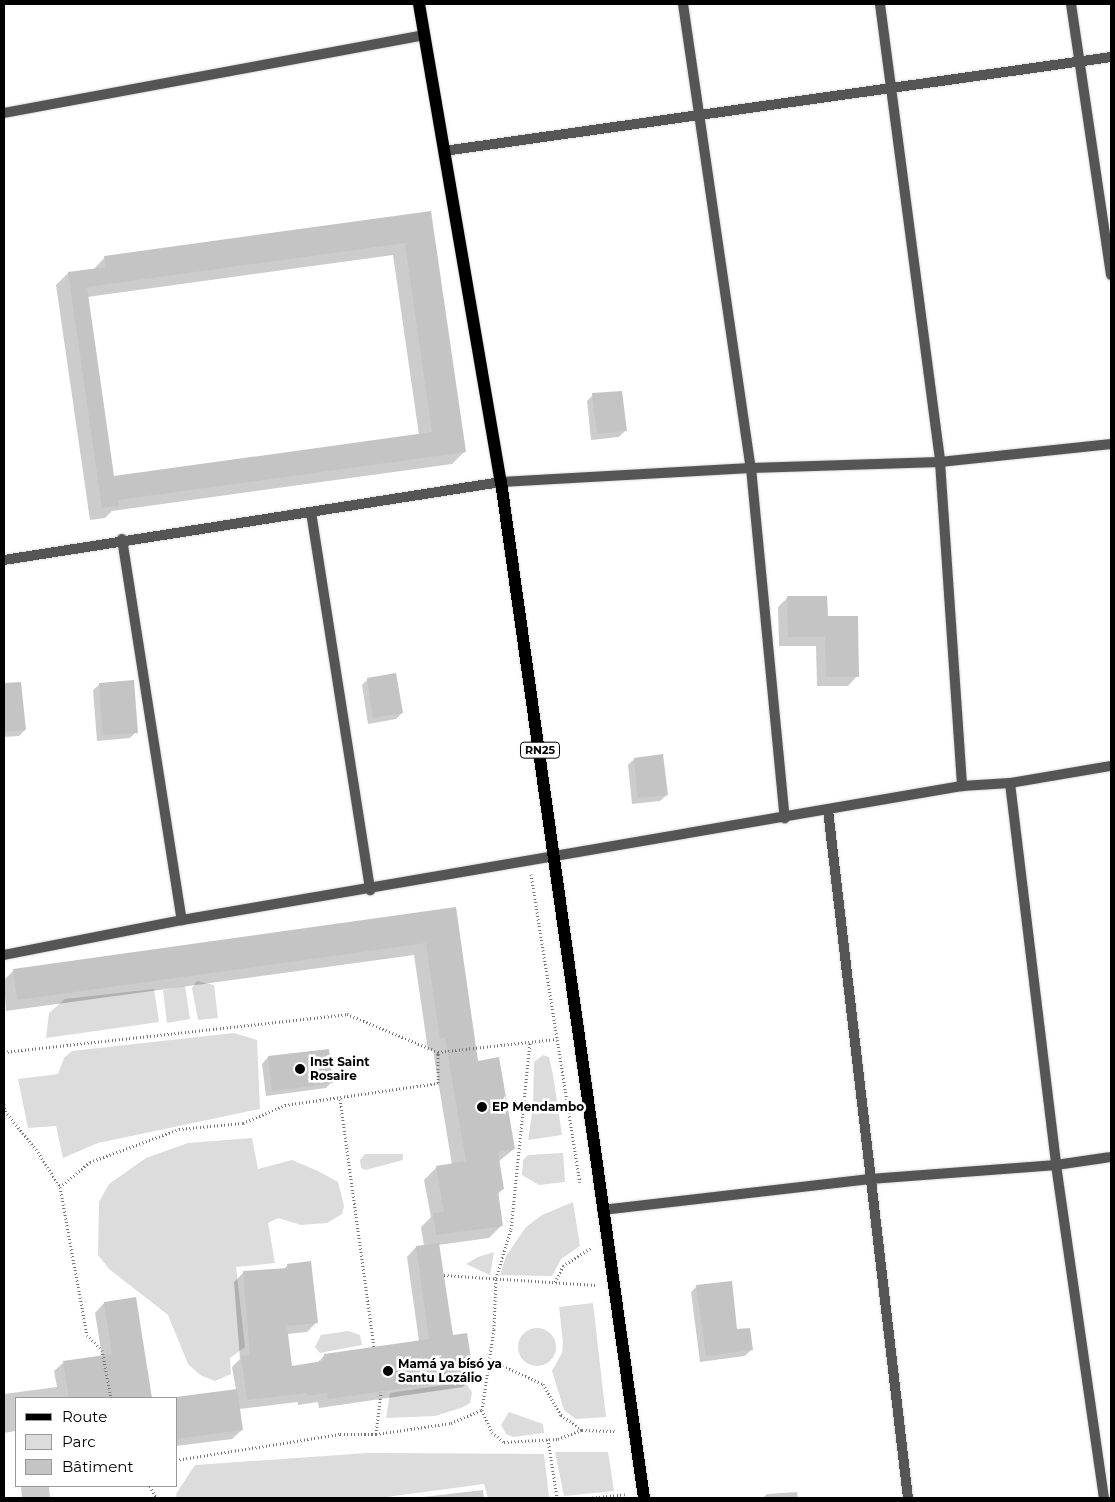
<!DOCTYPE html>
<meta charset="utf-8">
<style>
body{margin:0}
#map{position:relative;width:1115px;height:1502px;overflow:hidden;background:#fff;font-family:Montserrat,sans-serif}
div>[style]{position:absolute}
.green>*{inset:0;background:#dcdcdc}
.round{border-radius:50%}
.shadow>*{inset:0;background:#0003}
.building>*{inset:0;background:#c4c4c4}
.path>*{height:3px;margin-top:-1.5px;transform-origin:0;background:repeating-linear-gradient(90deg,#777 0 1px,transparent 0 3.5px)}
.roads{filter:drop-shadow(0 0 1px #dbdbdb) drop-shadow(0 0 1px #dbdbdb)}
.street>*{height:10px;margin:-5px;padding:0 5px;transform-origin:5px;border-radius:5px;background:#555}
.primary>*{height:12px;margin:-6px;padding:0 6px;transform-origin:6px;border-radius:6px;background:#000}
.dots>*{width:14px;height:14px;translate:-50% -50%;box-sizing:border-box;border:2px solid #fff;border-radius:50%}
span{translate:-50% -50%;white-space:nowrap;text-align:center;line-height:1.15;-webkit-text-stroke:5px #fff;paint-order:stroke}
.shield-label span{padding:1px 4px;background:#fff;border:1px solid;border-radius:4px;-webkit-text-stroke-width:0}
.shield-label{font-size:11px;color:#000;font-weight:700}
.poi-label{font-size:12px;color:#000;font-weight:700}
.left{translate:0 -50%;text-align:left}
.frame{position:absolute;inset:0;border:5px solid #000;pointer-events:none}
.legend{position:absolute;left:15px;top:1397px;width:162px;height:90px;box-sizing:border-box;background:#fff;border:1px solid #999;margin:0;padding:6px 9px;list-style:none;font-size:15px;color:#000}
.legend li{display:flex;align-items:center;gap:10px;height:25px}
.legend b{width:25px;border:1px solid #999}
</style>
<div id="map">
<div class="green">
<div style="clip-path:polygon(197px 981px,214px 985px,218px 1018px,198px 1020px,192px 988px)"></div>
<div style="clip-path:polygon(185px 986px,190px 1019px,167px 1023px,163px 990px)"></div>
<div style="clip-path:polygon(154px 989px,159px 1022px,46px 1038px,49px 1013px,65px 999px)"></div>
<div style="clip-path:polygon(234px 1033px,257px 1040px,260px 1109px,98px 1143px,63px 1158px,56px 1126px,28px 1128px,18px 1079px,58px 1074px,64px 1058px,72px 1051px)"></div>
<div style="clip-path:polygon(543px 1055px,549px 1057px,553px 1075px,562px 1135px,528px 1140px,533px 1108px,534px 1062px)"></div>
<div style="clip-path:polygon(252px 1138px,258px 1169px,292px 1160px,318px 1171px,338px 1182px,344px 1206px,342px 1214px,327px 1223px,301px 1225px,278px 1218px,268px 1223px,275px 1263px,236px 1267px,245px 1347px,230px 1358px,231px 1374px,215px 1381px,200px 1375px,188px 1364px,168px 1315px,109px 1269px,98px 1255px,99px 1202px,109px 1184px,146px 1158px,188px 1143px)"></div>
<div style="clip-path:polygon(563px 1153px,565px 1182px,539px 1185px,522px 1175px,523px 1160px,528px 1155px)"></div>
<div style="clip-path:polygon(365px 1154px,403px 1154px,403px 1160px,366px 1170px,361px 1168px,360px 1160px)"></div>
<div style="clip-path:polygon(573px 1202px,580px 1246px,561px 1259px,552px 1276px,500px 1275px,506px 1256px,526px 1227px,542px 1215px)"></div>
<div style="clip-path:polygon(494px 1252px,490px 1275px,466px 1264px,478px 1257px)"></div>
<div style="clip-path:polygon(593px 1303px,606px 1417px,576px 1419px,564px 1410px,552px 1371px,562px 1353px,563px 1343px,559px 1307px)"></div>
<div class="round" style="left:518px;top:1328px;width:38px;height:38px"></div>
<div style="clip-path:polygon(348px 1331px,360px 1335px,362px 1345px,320px 1353px,315px 1347px,321px 1335px)"></div>
<div style="clip-path:polygon(465px 1382px,472px 1392px,470px 1403px,461px 1408px,435px 1416px,386px 1418px,390px 1393px)"></div>
<div style="clip-path:polygon(509px 1412px,543px 1424px,544px 1433px,513px 1437px,506px 1434px,501px 1425px)"></div>
<div style="clip-path:polygon(555px 1452px,608px 1452px,614px 1491px,564px 1496px)"></div>
<div style="clip-path:polygon(367px 1453px,544px 1454px,549px 1497px,488px 1498px,484px 1484px,379px 1498px,177px 1498px,176px 1494px,195px 1465px)"></div>
</div>
<div class="shadow">
<div style="clip-path:polygon(evenodd,430px 213px,464px 452px,452px 464px,112px 511px,105px 518px,90px 520px,56px 285px,68px 273px,93px 270px,105px 257px,430px 213px,393px 255px,419px 435px,113px 478px,87px 297px,393px 255px)"></div>
<div style="clip-path:polygon(593px 395px,625px 431px,619px 437px,591px 440px,587px 401px)"></div>
<div style="clip-path:polygon(788px 597px,827px 617px,857px 676px,848px 686px,817px 686px,816px 646px,779px 646px,778px 607px)"></div>
<div style="clip-path:polygon(368px 679px,402px 713px,396px 719px,368px 724px,362px 685px)"></div>
<div style="clip-path:polygon(20px 683px,25px 730px,19px 736px,4px 737px,4px 685px)"></div>
<div style="clip-path:polygon(100px 684px,136px 732px,130px 738px,97px 741px,93px 690px)"></div>
<div style="clip-path:polygon(634px 759px,667px 795px,660px 801px,632px 804px,628px 765px)"></div>
<div style="clip-path:polygon(455px 909px,477px 1062px,514px 1149px,498px 1162px,503px 1189px,497px 1195px,501px 1226px,489px 1238px,438px 1245px,452px 1337px,472px 1377px,463px 1387px,319px 1408px,318px 1402px,298px 1405px,298px 1402px,239px 1409px,242px 1430px,232px 1439px,176px 1446px,176px 1398px,236px 1390px,232px 1367px,240px 1359px,234px 1282px,243px 1273px,283px 1270px,288px 1265px,317px 1322px,307px 1332px,287px 1334px,291px 1367px,317px 1363px,325px 1355px,419px 1341px,407px 1257px,416px 1247px,424px 1246px,421px 1227px,431px 1217px,424px 1180px,437px 1167px,452px 1165px,433px 1050px,428px 1050px,414px 955px,6px 1011px,4px 980px,14px 970px)"></div>
<div style="clip-path:polygon(268px 1057px,332px 1082px,326px 1088px,266px 1096px,262px 1064px)"></div>
<div style="clip-path:polygon(697px 1286px,751px 1350px,745px 1356px,700px 1362px,691px 1292px)"></div>
<div style="clip-path:polygon(135px 1299px,151px 1398px,16px 1398px,16px 1431px,4px 1433px,4px 1394px,57px 1387px,54px 1371px,64px 1362px,102px 1356px,95px 1313px,104px 1303px)"></div>
<div style="clip-path:polygon(21px 1486px,49px 1486px,50px 1498px,22px 1498px)"></div>
<div style="clip-path:polygon(483px 1490px,484px 1498px,415px 1498px)"></div>
<div style="clip-path:polygon(797px 1492px,798px 1498px,763px 1498px,767px 1494px)"></div>
</div>
<div class="building">
<div style="clip-path:polygon(evenodd,431px 211px,466px 452px,118px 500px,119px 506px,102px 508px,68px 272px,106px 267px,104px 256px,431px 211px,405px 243px,432px 432px,114px 476px,87px 287px,405px 243px)"></div>
<div style="clip-path:polygon(622px 391px,627px 431px,597px 434px,592px 393px)"></div>
<div style="clip-path:polygon(787px 596px,827px 596px,828px 616px,858px 616px,859px 677px,826px 677px,825px 637px,788px 637px)"></div>
<div style="clip-path:polygon(396px 673px,403px 713px,373px 718px,367px 678px)"></div>
<div style="clip-path:polygon(134px 680px,138px 733px,103px 735px,99px 683px)"></div>
<div style="clip-path:polygon(21px 682px,26px 730px,4px 732px,4px 683px)"></div>
<div style="clip-path:polygon(663px 754px,668px 795px,638px 798px,634px 758px)"></div>
<div style="clip-path:polygon(456px 907px,478px 1061px,499px 1057px,515px 1149px,498px 1152px,504px 1189px,498px 1191px,503px 1226px,436px 1235px,433px 1213px,444px 1212px,436px 1166px,466px 1161px,445px 1038px,440px 1039px,426px 943px,17px 1000px,13px 969px)"></div>
<div style="clip-path:polygon(329px 1049px,333px 1083px,272px 1091px,268px 1056px)"></div>
<div style="clip-path:polygon(439px 1243px,453px 1335px,467px 1333px,474px 1378px,328px 1399px,327px 1393px,307px 1396px,307px 1393px,247px 1400px,241px 1356px,250px 1355px,243px 1271px,288px 1268px,287px 1264px,311px 1261px,318px 1323px,287px 1326px,292px 1366px,323px 1361px,324px 1354px,429px 1339px,416px 1246px)"></div>
<div style="clip-path:polygon(732px 1281px,737px 1329px,750px 1328px,753px 1350px,706px 1356px,696px 1285px)"></div>
<div style="clip-path:polygon(136px 1297px,152px 1398px,69px 1398px,63px 1361px,112px 1354px,104px 1302px)"></div>
<div style="clip-path:polygon(237px 1389px,243px 1430px,176px 1439px,176px 1397px)"></div>
</div>
<div class="path">
<div style="left:531px;top:874px;width:312px;rotate:81deg"></div>
<div style="left:4px;top:1052px;width:345px;rotate:-6.3deg"></div>
<div style="left:347px;top:1014px;width:99px;rotate:22.7deg"></div>
<div style="left:438px;top:1052px;width:119px;rotate:-6.3deg"></div>
<div style="left:340px;top:1099px;width:250px;rotate:82.2deg"></div>
<div style="left:4px;top:1104px;width:7px;rotate:82deg"></div>
<div style="left:5px;top:1111px;width:53px;rotate:51.2deg"></div>
<div style="left:38px;top:1152px;width:41px;rotate:57.8deg"></div>
<div style="left:60px;top:1187px;width:150px;rotate:79.7deg"></div>
<div style="left:87px;top:1335px;width:21px;rotate:45deg"></div>
<div style="left:102px;top:1350px;width:49px;rotate:79.4deg"></div>
<div style="left:60px;top:1187px;width:39px;rotate:-40deg"></div>
<div style="left:90px;top:1162px;width:95px;rotate:-20.3deg"></div>
<div style="left:179px;top:1129px;width:64px;rotate:-5.4deg"></div>
<div style="left:243px;top:1123px;width:46px;rotate:-23.2deg"></div>
<div style="left:285px;top:1105px;width:155px;rotate:-8.2deg"></div>
<div style="left:438px;top:1083px;width:31px;rotate:-90deg"></div>
<div style="left:444px;top:1275px;width:152px;rotate:3.8deg"></div>
<div style="left:555px;top:1282px;width:18px;rotate:-63deg"></div>
<div style="left:563px;top:1266px;width:33px;rotate:-33deg"></div>
<div style="left:490px;top:1360px;width:58px;rotate:24.4deg"></div>
<div style="left:543px;top:1384px;width:36px;rotate:60deg"></div>
<div style="left:561px;top:1415px;width:26px;rotate:36deg"></div>
<div style="left:582px;top:1430px;width:35px;rotate:2deg"></div>
<div style="left:482px;top:1410px;width:24px;rotate:66deg"></div>
<div style="left:492px;top:1432px;width:16px;rotate:40deg"></div>
<div style="left:504px;top:1442px;width:54px;rotate:-3.2deg"></div>
<div style="left:558px;top:1439px;width:26px;rotate:-21deg"></div>
<div style="left:376px;top:1434px;width:42px;rotate:-83.2deg"></div>
<div style="left:548px;top:1439px;width:60px;rotate:81.3deg"></div>
<div style="left:176px;top:1460px;width:166px;rotate:-9deg"></div>
<div style="left:340px;top:1434px;width:36px"></div>
<div style="left:376px;top:1434px;width:76px;rotate:-8.3deg"></div>
<div style="left:451px;top:1423px;width:34px;rotate:-23deg"></div>
<div style="left:482px;top:1410px;width:82px;rotate:-81.6deg"></div>
<div style="left:494px;top:1329px;width:51px;rotate:-87.8deg"></div>
<div style="left:496px;top:1278px;width:51px;rotate:-73deg"></div>
<div style="left:511px;top:1229px;width:188px;rotate:-84.2deg"></div>
<div style="left:150px;top:1486px;width:13px;rotate:63deg"></div>
<div style="left:589px;top:1498px;width:36px;rotate:-6deg"></div>
</div>
<div class="roads">
<div class="street">
<div style="left:683px;top:4px;width:469px;rotate:81.7deg"></div>
<div style="left:751px;top:468px;width:352px;rotate:84.5deg"></div>
<div style="left:880px;top:4px;width:462px;rotate:82.5deg"></div>
<div style="left:940px;top:462px;width:325px;rotate:86.1deg"></div>
<div style="left:1071px;top:4px;width:274px;rotate:81.6deg"></div>
<div style="left:4px;top:113px;width:427px;rotate:-10.5deg"></div>
<div style="left:444px;top:151px;width:674px;rotate:-8.02deg"></div>
<div style="left:311px;top:512px;width:383px;rotate:81.1deg"></div>
<div style="left:122px;top:539px;width:386px;rotate:81.1deg"></div>
<div style="left:4px;top:560px;width:503px;rotate:-8.92deg"></div>
<div style="left:501px;top:482px;width:250px;rotate:-3.2deg"></div>
<div style="left:751px;top:468px;width:189px;rotate:-1.8deg"></div>
<div style="left:940px;top:462px;width:172px;rotate:-6deg"></div>
<div style="left:1010px;top:783px;width:385px;rotate:83.1deg"></div>
<div style="left:1056px;top:1165px;width:336px;rotate:81.8deg"></div>
<div style="left:828px;top:810px;width:693px;rotate:83.37deg"></div>
<div style="left:4px;top:955px;width:181px;rotate:-11.1deg"></div>
<div style="left:182px;top:920px;width:791px;rotate:-9.75deg"></div>
<div style="left:962px;top:786px;width:48px;rotate:-3.6deg"></div>
<div style="left:1010px;top:783px;width:102px;rotate:-9.6deg"></div>
<div style="left:602px;top:1210px;width:270px;rotate:-6.6deg"></div>
<div style="left:870px;top:1179px;width:187px;rotate:-4.3deg"></div>
<div style="left:1056px;top:1165px;width:56px;rotate:-8.3deg"></div>
</div>
<div class="primary">
<div style="left:419px;top:4px;width:485px;rotate:80.3deg"></div>
<div style="left:501px;top:482px;width:1026px;rotate:81.99deg"></div>
</div>
</div>
<div class="dots">
<div style="left:300px;top:1069px;background:#000"></div>
<div style="left:482px;top:1107px;background:#000"></div>
<div style="left:388px;top:1371px;background:#000"></div>
</div>
<div class="shield-label">
<span style="left:540px;top:750px">RN25</span>
</div>
<div class="poi-label">
<span class="left" style="left:310px;top:1069px">Inst Saint<br>Rosaire</span>
<span class="left" style="left:492px;top:1107px">EP Mendambo</span>
<span class="left" style="left:398px;top:1371px">Mamá ya bísó ya<br>Santu Lozálio</span>
</div>
<div class="frame"></div>
<ul class="legend">
<li><b style="height:6px;background:#000"></b>Route</li>
<li><b style="height:14px;background:#dcdcdc"></b>Parc</li>
<li><b style="height:14px;background:#c4c4c4"></b>Bâtiment</li>
</ul>
</div>
